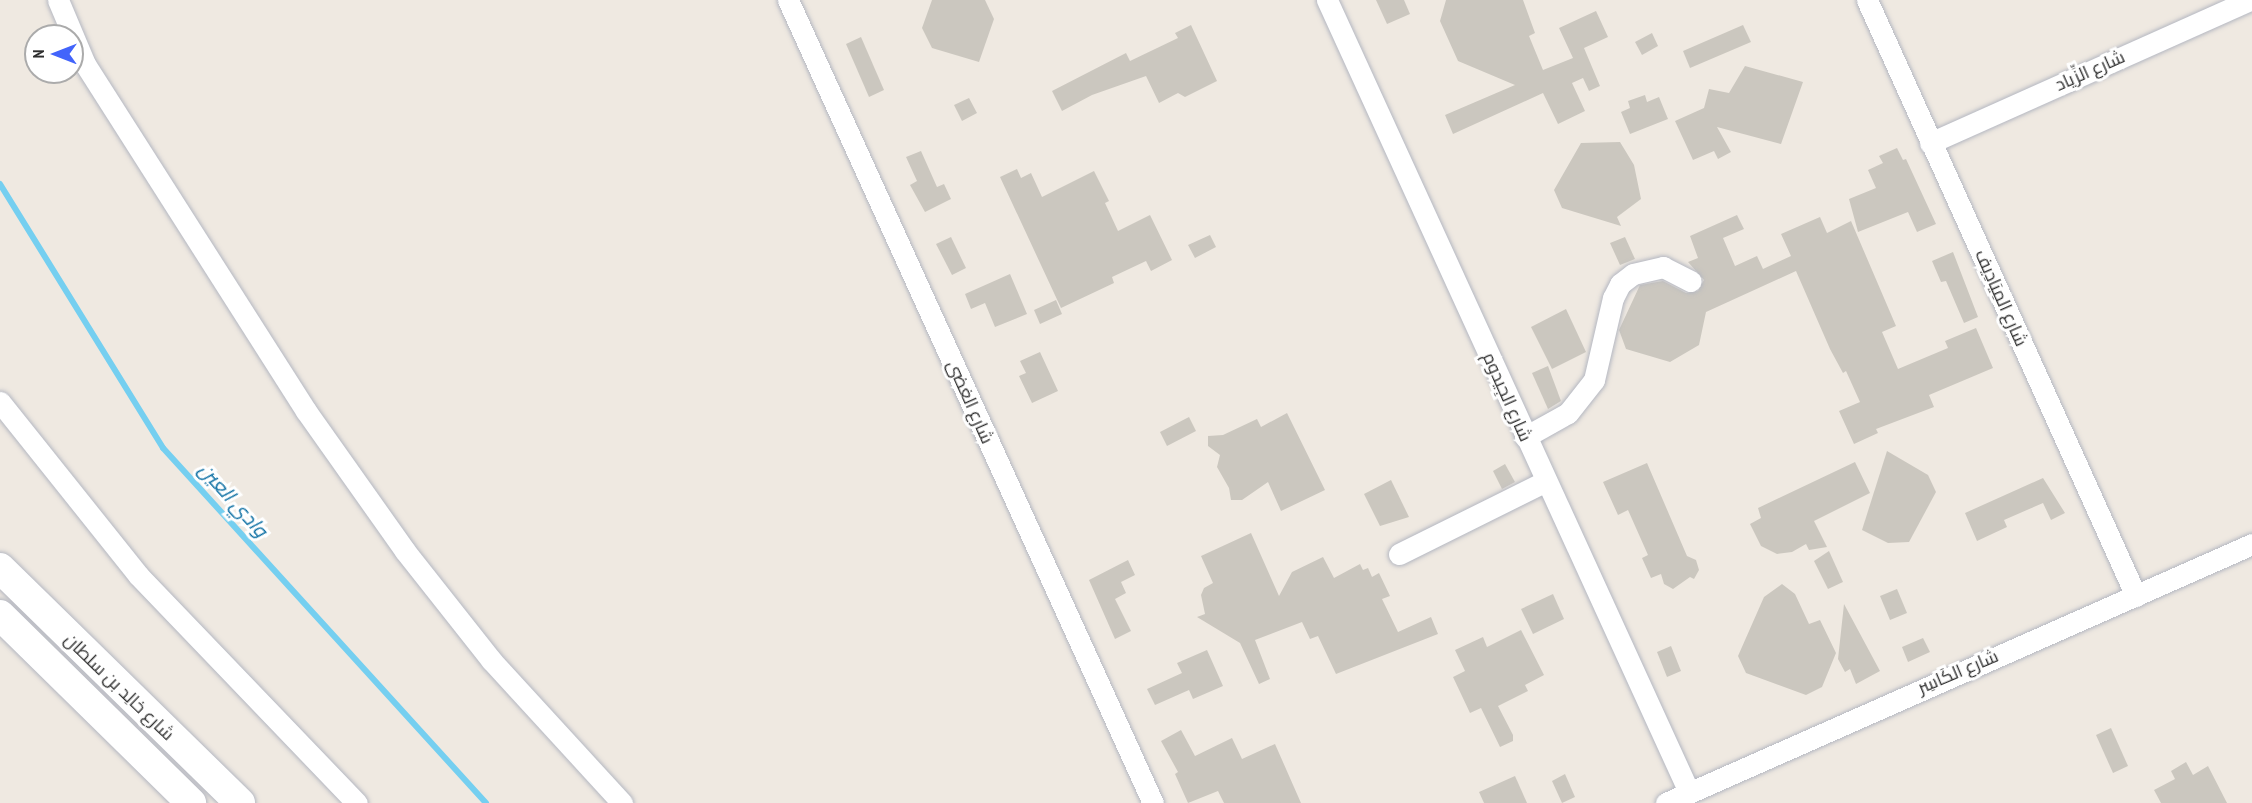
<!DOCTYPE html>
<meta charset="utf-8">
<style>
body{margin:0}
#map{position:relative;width:2252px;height:803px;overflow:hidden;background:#efe9e1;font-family:"PT Sans Narrow",Cairo,sans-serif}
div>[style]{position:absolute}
.stream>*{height:6px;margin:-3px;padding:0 3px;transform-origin:3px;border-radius:3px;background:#75cff0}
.building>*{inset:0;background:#cbc7bf}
.roads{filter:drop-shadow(0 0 2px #b4b7c1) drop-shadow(0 0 2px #b4b7c1)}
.street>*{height:21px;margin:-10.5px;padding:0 10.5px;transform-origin:10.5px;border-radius:10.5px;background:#fff}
.secondary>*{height:30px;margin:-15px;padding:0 15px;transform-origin:15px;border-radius:15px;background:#fff}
span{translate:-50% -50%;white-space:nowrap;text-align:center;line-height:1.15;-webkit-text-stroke:6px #fff;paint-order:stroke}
.street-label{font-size:18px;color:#2e2e2e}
.water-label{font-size:20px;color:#0d6fa3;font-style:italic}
.north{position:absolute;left:24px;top:24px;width:60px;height:60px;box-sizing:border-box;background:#fff;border:2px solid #ababab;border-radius:50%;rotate:270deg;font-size:16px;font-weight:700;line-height:24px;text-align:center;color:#2e2e2e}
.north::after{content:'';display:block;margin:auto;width:21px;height:27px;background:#4264fb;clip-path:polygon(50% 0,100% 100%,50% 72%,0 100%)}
</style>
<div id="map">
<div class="stream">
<div style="left:0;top:184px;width:310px;rotate:58.3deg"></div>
<div style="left:163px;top:448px;width:480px;rotate:47.7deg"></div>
</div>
<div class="building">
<div style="clip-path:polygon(932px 0,985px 0,994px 19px,979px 62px,932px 48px,922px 28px)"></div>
<div style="clip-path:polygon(1376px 0,1404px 0,1410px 14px,1387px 24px)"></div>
<div style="clip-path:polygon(1446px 0,1523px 0,1535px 33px,1529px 36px,1543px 70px,1573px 58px,1559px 28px,1596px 11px,1608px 37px,1584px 48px,1600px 86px,1589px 91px,1583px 78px,1572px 83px,1585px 111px,1558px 124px,1543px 93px,1453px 134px,1445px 115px,1515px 85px,1458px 61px,1440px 21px)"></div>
<div style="clip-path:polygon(1191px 25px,1217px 81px,1185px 97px,1178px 93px,1159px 103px,1146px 76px,1092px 95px,1062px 111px,1052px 91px,1126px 53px,1130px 61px,1178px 38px,1175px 33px)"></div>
<div style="clip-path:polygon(1743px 25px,1751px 42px,1690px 68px,1683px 51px)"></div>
<div style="clip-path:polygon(1652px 33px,1658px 46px,1642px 55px,1635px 42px)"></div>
<div style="clip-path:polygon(861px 37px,884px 90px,869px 97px,846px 44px)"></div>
<div style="clip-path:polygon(1745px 66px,1803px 82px,1781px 144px,1717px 127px,1731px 152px,1718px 159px,1714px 151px,1693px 160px,1675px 121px,1704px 108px,1709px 89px,1729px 93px)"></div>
<div style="clip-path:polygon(1645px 95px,1647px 102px,1659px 97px,1668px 119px,1630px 134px,1621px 112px,1630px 108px,1628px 101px)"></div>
<div style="clip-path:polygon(969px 98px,977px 113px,962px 121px,954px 105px)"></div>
<div style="clip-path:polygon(1620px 142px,1634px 165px,1641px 199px,1617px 217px,1621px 226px,1562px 208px,1554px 190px,1581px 143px)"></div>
<div style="clip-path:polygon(1897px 148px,1903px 160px,1906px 159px,1936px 224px,1917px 232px,1908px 212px,1858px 232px,1849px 199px,1876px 188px,1868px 170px,1883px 163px,1879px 156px)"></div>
<div style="clip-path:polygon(921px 151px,937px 187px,944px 184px,951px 199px,925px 212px,910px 185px,917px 181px,906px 157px)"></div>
<div style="clip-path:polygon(1017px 169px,1021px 178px,1031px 173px,1042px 197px,1094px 171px,1109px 201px,1105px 203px,1118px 231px,1150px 215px,1172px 260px,1151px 271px,1146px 261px,1112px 277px,1114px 283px,1061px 308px,1000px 177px)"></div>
<div style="clip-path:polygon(1737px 215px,1744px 229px,1723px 238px,1735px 266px,1757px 256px,1763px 269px,1791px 256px,1781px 234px,1820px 217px,1827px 233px,1851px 221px,1896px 326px,1882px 332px,1898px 369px,1948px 348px,1945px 341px,1976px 328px,1993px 368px,1929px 395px,1934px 407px,1876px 429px,1878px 433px,1854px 444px,1839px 411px,1860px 402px,1846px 371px,1843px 373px,1830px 349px,1796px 271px,1706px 312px,1699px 345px,1670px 362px,1626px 349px,1619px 330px,1640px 285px,1663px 281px,1686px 293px,1698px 291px,1704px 280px,1688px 262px,1698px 258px,1690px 236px)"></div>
<div style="clip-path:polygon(1210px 235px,1216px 247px,1195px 258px,1188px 245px)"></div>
<div style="clip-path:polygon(951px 237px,966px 268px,952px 275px,936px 244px)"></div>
<div style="clip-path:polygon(1625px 237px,1635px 259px,1620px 265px,1610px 243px)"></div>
<div style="clip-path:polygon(1953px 252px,1978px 317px,1964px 323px,1946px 281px,1941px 282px,1932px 261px)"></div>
<div style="clip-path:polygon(1010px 274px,1027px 314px,995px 327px,985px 303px,971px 309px,965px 294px)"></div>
<div style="clip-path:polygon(1056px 300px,1062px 314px,1040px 324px,1034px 310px)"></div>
<div style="clip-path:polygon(1566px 309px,1586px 352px,1552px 369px,1531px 327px)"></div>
<div style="clip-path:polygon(1040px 352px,1058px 391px,1032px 403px,1019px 376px,1026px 373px,1020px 361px)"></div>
<div style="clip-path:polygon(1548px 366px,1561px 401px,1548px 409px,1532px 373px)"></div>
<div style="clip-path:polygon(1287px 413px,1325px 490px,1281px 511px,1268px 482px,1242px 500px,1231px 500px,1229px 488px,1217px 467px,1220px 455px,1208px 446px,1208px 436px,1223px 435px,1257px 419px,1261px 427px)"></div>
<div style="clip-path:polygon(1189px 417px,1196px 431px,1167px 446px,1160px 432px)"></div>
<div style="clip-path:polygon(1887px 451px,1928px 475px,1936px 492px,1909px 542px,1888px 543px,1862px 530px)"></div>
<div style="clip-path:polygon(1855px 462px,1870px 493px,1814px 521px,1827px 547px,1809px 550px,1806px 544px,1792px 552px,1777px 554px,1761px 546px,1750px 524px,1761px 518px,1758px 508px)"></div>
<div style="clip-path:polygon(1647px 463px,1687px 556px,1696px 560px,1699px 570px,1694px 579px,1690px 577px,1673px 589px,1664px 584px,1661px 574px,1651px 578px,1642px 558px,1648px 555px,1628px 510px,1618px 515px,1603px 482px)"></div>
<div style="clip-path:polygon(1505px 464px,1515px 482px,1502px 489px,1493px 471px)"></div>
<div style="clip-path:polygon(2043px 478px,2065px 513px,2051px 520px,2043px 503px,2004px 520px,2007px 527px,1977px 541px,1965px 513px)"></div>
<div style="clip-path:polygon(1391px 480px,1409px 517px,1380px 526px,1364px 494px)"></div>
<div style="clip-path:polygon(1251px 533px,1279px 596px,1292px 572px,1323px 557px,1334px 578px,1360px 564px,1363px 570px,1368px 568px,1372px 577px,1379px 573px,1390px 596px,1382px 599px,1398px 632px,1431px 617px,1438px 634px,1336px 674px,1318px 636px,1310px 639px,1302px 622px,1255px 640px,1270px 679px,1259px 684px,1240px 643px,1197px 617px,1205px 614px,1201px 595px,1204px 588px,1213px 583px,1201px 556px)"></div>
<div style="clip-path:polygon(1829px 551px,1843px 582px,1828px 589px,1814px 561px)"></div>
<div style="clip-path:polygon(1128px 560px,1135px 575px,1121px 582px,1126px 593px,1115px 599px,1131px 631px,1115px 639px,1089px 580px)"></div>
<div style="clip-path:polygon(1782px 584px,1795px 594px,1809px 624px,1820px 620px,1836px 653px,1822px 687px,1806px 695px,1746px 673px,1738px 656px,1764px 597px)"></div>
<div style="clip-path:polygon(1897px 589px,1907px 613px,1890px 620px,1880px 596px)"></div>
<div style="clip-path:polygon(1553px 594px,1564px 619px,1533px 634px,1521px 609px)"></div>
<div style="clip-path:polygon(1844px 604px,1880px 671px,1856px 684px,1850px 669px,1845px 672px,1838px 659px)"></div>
<div style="clip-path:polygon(1521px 630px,1544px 675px,1525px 685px,1528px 691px,1498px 706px,1513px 735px,1513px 741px,1500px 747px,1481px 708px,1470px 713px,1453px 677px,1465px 671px,1455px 650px,1483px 637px,1487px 647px)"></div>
<div style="clip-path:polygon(1923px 638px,1930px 652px,1908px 662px,1902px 647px)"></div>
<div style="clip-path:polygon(1671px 646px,1681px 671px,1667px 677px,1657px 652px)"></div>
<div style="clip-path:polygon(1207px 650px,1223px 686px,1193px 699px,1189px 690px,1155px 705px,1147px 689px,1182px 673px,1177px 663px)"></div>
<div style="clip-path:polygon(2111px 728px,2128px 766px,2113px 773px,2096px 735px)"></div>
<div style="clip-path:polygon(1181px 730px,1195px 756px,1232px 738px,1242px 759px,1275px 744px,1301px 803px,1224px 803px,1218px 791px,1188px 803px,1175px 774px,1178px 772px,1161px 741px)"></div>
<div style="clip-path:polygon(2186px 762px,2193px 775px,2208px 766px,2227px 803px,2161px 803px,2154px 790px,2175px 779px,2171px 771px)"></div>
<div style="clip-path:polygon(1565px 774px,1575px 797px,1562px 803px,1552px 781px)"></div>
<div style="clip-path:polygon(1515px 776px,1527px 803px,1484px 803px,1479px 792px)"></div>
</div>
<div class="roads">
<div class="street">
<div style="left:58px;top:0;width:69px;rotate:67.1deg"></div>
<div style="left:85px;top:64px;width:411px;rotate:57.5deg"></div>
<div style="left:306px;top:411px;width:171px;rotate:54.7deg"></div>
<div style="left:405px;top:551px;width:139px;rotate:51.7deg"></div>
<div style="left:491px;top:660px;width:194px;rotate:47.5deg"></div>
<div style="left:788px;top:0;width:882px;rotate:65.56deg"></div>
<div style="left:1327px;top:0;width:871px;rotate:65.44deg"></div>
<div style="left:1867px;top:0;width:654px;rotate:65.71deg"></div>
<div style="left:1930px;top:143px;width:350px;rotate:-24.1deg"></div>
<div style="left:0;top:402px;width:221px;rotate:51.4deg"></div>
<div style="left:138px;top:575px;width:316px;rotate:46.2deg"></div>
<div style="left:1525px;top:437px;width:49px;rotate:-29.2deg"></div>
<div style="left:1568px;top:413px;width:42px;rotate:-51.8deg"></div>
<div style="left:1594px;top:380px;width:84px;rotate:-77deg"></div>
<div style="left:1613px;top:298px;width:16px;rotate:-63deg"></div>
<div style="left:1620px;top:284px;width:16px;rotate:-38deg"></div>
<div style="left:1633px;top:274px;width:31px;rotate:-13deg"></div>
<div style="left:1663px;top:267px;width:31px;rotate:27deg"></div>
<div style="left:1399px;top:554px;width:162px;rotate:-26.4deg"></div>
<div style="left:1666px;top:803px;width:641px;rotate:-23.84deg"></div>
</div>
<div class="secondary">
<div style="left:0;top:568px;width:336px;rotate:44.4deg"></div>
<div style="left:0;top:615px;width:268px;rotate:44.5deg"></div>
</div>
</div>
<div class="street-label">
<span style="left:2090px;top:71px;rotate:-24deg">شارع الزِّياد</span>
<span style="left:2001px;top:298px;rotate:66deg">شارع المِيَادِيف</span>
<span style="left:1507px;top:397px;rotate:66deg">شارع الجِيدوم</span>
<span style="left:970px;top:402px;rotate:66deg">شارع الغضى</span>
<span style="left:1958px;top:672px;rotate:-23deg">شارع الكَاسِر</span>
<span style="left:119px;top:687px;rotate:44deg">شارع خالِد بن سلطان</span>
</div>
<div class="water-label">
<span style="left:233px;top:500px;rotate:48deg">وادي العين</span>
</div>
<div class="north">N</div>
</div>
